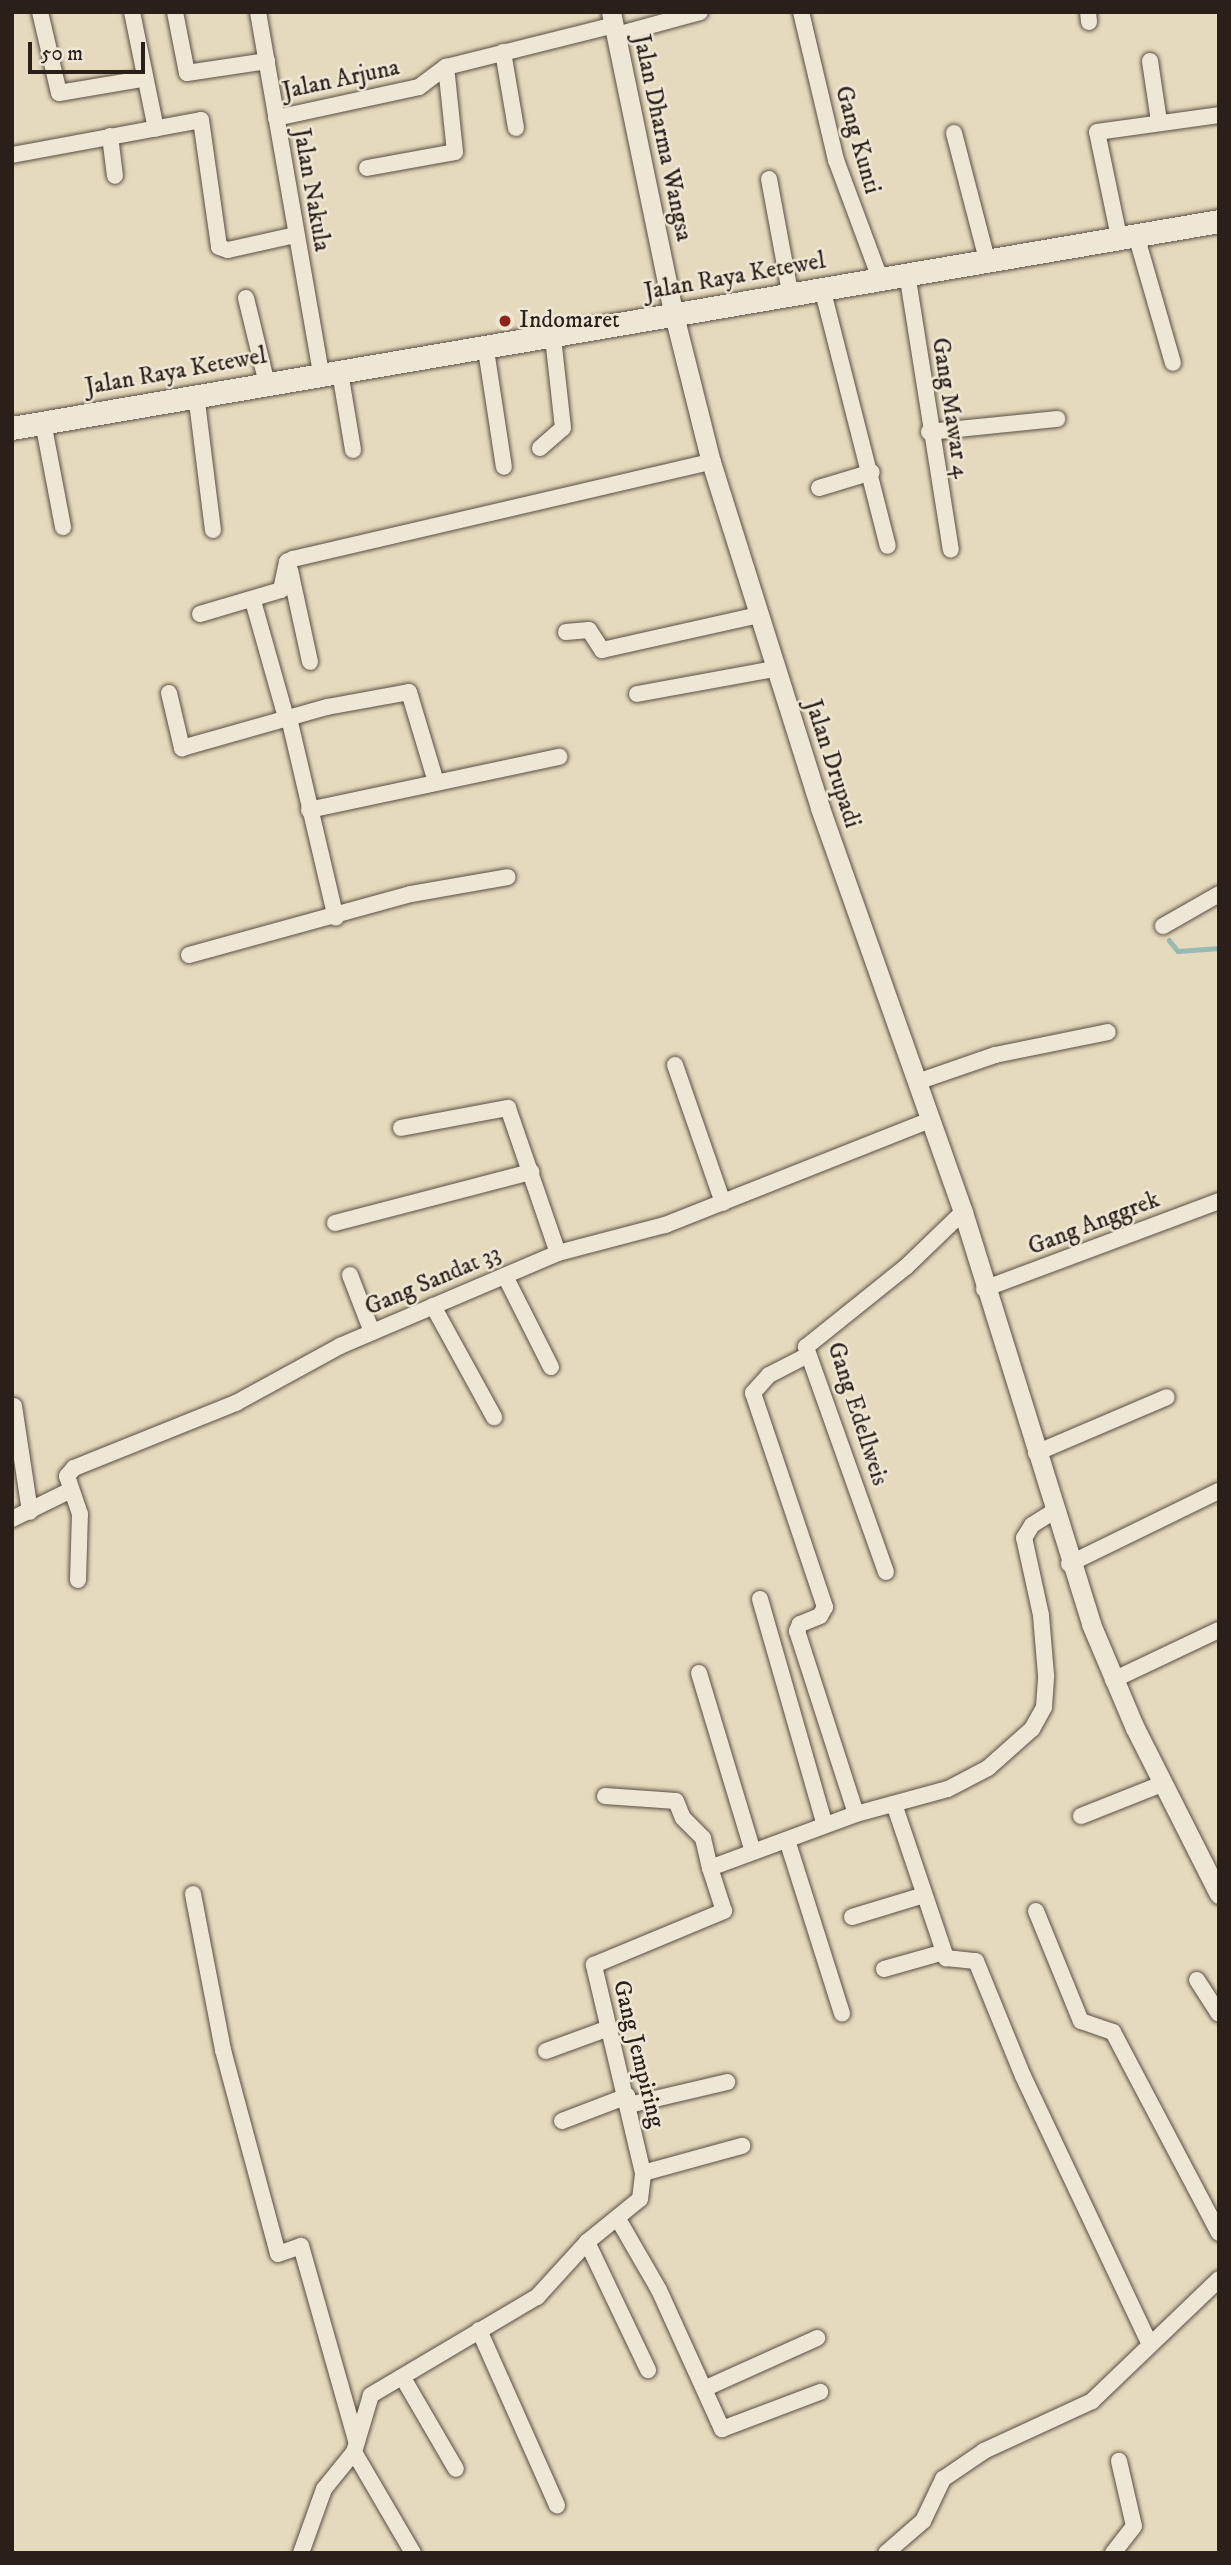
<!DOCTYPE html>
<style>
body{margin:0}
#map{position:relative;width:1231px;height:2565px;overflow:hidden;background:#e6dabe;font-family:"IM FELL DW Pica",serif}
div>[style]{position:absolute}
.stream>*{height:4.5px;margin:-2.25px;padding:0 2.25px;transform-origin:2.25px;border-radius:2.25px;background:#96bbb1}
.roads{filter:drop-shadow(0 0 2px #5a4e43) drop-shadow(0 0 2px #5a4e43)}
.minor>*{height:16px;margin:-8px;padding:0 8px;transform-origin:8px;border-radius:8px;background:#efe7d5}
.tertiary>*{height:19px;margin:-9.5px;padding:0 9.5px;transform-origin:9.5px;border-radius:9.5px;background:#efe7d5}
.secondary>*{height:23px;margin:-11.5px;padding:0 11.5px;transform-origin:11.5px;border-radius:11.5px;background:#efe7d5}
.dots>*{width:19px;height:19px;translate:-50% -50%;box-sizing:border-box;border:4px solid #efe7d5;border-radius:50%}
span{translate:-50% -50%;white-space:nowrap;text-align:center;line-height:1.15;-webkit-text-stroke:5px #efe7d5;paint-order:stroke}
.street-label{font-size:24px;color:#2b1f1a}
.poi-label{font-size:24px;color:#2b1f1a}
.left{translate:0 -50%;text-align:left}
.frame{position:absolute;inset:0;border:14px solid #2b1f1a;pointer-events:none}
.scale{position:absolute;left:28px;top:42px;width:117px;height:32px;box-sizing:border-box;border:4px solid #2b1f1a;border-top:0;padding-left:9px;font-size:21px;line-height:24px;white-space:nowrap;color:#2b1f1a;-webkit-text-stroke:5px #efe7d5;paint-order:stroke}
</style>
<div id="map">
<div class="stream">
<div style="left:1169px;top:940px;width:14px;rotate:51deg"></div>
<div style="left:1178px;top:951px;width:41px;rotate:-4.2deg"></div>
</div>
<div class="roads">
<div class="minor">
<div style="left:40px;top:12px;width:83px;rotate:76.8deg"></div>
<div style="left:59px;top:93px;width:85px;rotate:-9.5deg"></div>
<div style="left:132px;top:12px;width:119px;rotate:78.4deg"></div>
<div style="left:175px;top:12px;width:62px;rotate:78.9deg"></div>
<div style="left:187px;top:73px;width:81px;rotate:-8.5deg"></div>
<div style="left:258px;top:12px;width:367px;rotate:80.1deg"></div>
<div style="left:801px;top:12px;width:152px;rotate:76.7deg"></div>
<div style="left:836px;top:160px;width:126px;rotate:69.6deg"></div>
<div style="left:1088px;top:12px;width:10px;rotate:84deg"></div>
<div style="left:616px;top:35px;width:87px;rotate:-15.3deg"></div>
<div style="left:503px;top:52px;width:77px;rotate:80.3deg"></div>
<div style="left:1150px;top:61px;width:61px;rotate:81.5deg"></div>
<div style="left:276px;top:118px;width:146px;rotate:-12.2deg"></div>
<div style="left:419px;top:87px;width:34px;rotate:-37deg"></div>
<div style="left:446px;top:67px;width:173px;rotate:-14deg"></div>
<div style="left:954px;top:133px;width:131px;rotate:75.4deg"></div>
<div style="left:110px;top:136px;width:40px;rotate:82.9deg"></div>
<div style="left:12px;top:155px;width:192px;rotate:-10.5deg"></div>
<div style="left:201px;top:120px;width:128px;rotate:81.9deg"></div>
<div style="left:219px;top:247px;width:9px;rotate:18deg"></div>
<div style="left:228px;top:250px;width:69px;rotate:-12.6deg"></div>
<div style="left:367px;top:168px;width:89px;rotate:-10.3deg"></div>
<div style="left:455px;top:152px;width:85px;rotate:-96deg"></div>
<div style="left:769px;top:179px;width:115px;rotate:79.5deg"></div>
<div style="left:1136px;top:235px;width:133px;rotate:73.9deg"></div>
<div style="left:1119px;top:237px;width:107px;rotate:-101.8deg"></div>
<div style="left:1097px;top:132px;width:123px;rotate:-7.9deg"></div>
<div style="left:907px;top:273px;width:280px;rotate:81deg"></div>
<div style="left:822px;top:288px;width:266px;rotate:75.7deg"></div>
<div style="left:246px;top:298px;width:89px;rotate:76.3deg"></div>
<div style="left:486px;top:350px;width:118px;rotate:81.3deg"></div>
<div style="left:340px;top:372px;width:79px;rotate:80.5deg"></div>
<div style="left:196px;top:394px;width:137px;rotate:82.9deg"></div>
<div style="left:43px;top:422px;width:107px;rotate:79.2deg"></div>
<div style="left:929px;top:432px;width:129px;rotate:-5.8deg"></div>
<div style="left:540px;top:448px;width:30px;rotate:-41deg"></div>
<div style="left:563px;top:428px;width:91px;rotate:-96.3deg"></div>
<div style="left:819px;top:488px;width:55px;rotate:-16.8deg"></div>
<div style="left:290px;top:570px;width:94px;rotate:77.7deg"></div>
<div style="left:253px;top:601px;width:122px;rotate:74.2deg"></div>
<div style="left:200px;top:614px;width:84px;rotate:-16.5deg"></div>
<div style="left:281px;top:590px;width:29px;rotate:-78deg"></div>
<div style="left:287px;top:562px;width:7px;rotate:-27deg"></div>
<div style="left:293px;top:559px;width:429px;rotate:-13.1deg"></div>
<div style="left:566px;top:632px;width:23px;rotate:-5deg"></div>
<div style="left:589px;top:630px;width:24px;rotate:57deg"></div>
<div style="left:602px;top:650px;width:160px;rotate:-12.6deg"></div>
<div style="left:169px;top:693px;width:57px;rotate:76.7deg"></div>
<div style="left:182px;top:748px;width:151px;rotate:-15.8deg"></div>
<div style="left:327px;top:707px;width:83px;rotate:-10.4deg"></div>
<div style="left:409px;top:692px;width:94px;rotate:73.3deg"></div>
<div style="left:637px;top:694px;width:140px;rotate:-10.3deg"></div>
<div style="left:289px;top:718px;width:205px;rotate:76.8deg"></div>
<div style="left:309px;top:810px;width:256px;rotate:-12deg"></div>
<div style="left:1163px;top:926px;width:64px;rotate:-29.7deg"></div>
<div style="left:189px;top:955px;width:230px;rotate:-15.4deg"></div>
<div style="left:411px;top:894px;width:98px;rotate:-9.9deg"></div>
<div style="left:675px;top:1065px;width:146px;rotate:70.8deg"></div>
<div style="left:917px;top:1082px;width:83px;rotate:-19.1deg"></div>
<div style="left:995px;top:1055px;width:115px;rotate:-11.5deg"></div>
<div style="left:401px;top:1128px;width:109px;rotate:-10.6deg"></div>
<div style="left:508px;top:1108px;width:153px;rotate:71deg"></div>
<div style="left:335px;top:1223px;width:203px;rotate:-14.6deg"></div>
<div style="left:350px;top:1275px;width:61px;rotate:68.9deg"></div>
<div style="left:505px;top:1276px;width:102px;rotate:63.2deg"></div>
<div style="left:984px;top:1289px;width:251px;rotate:-20.5deg"></div>
<div style="left:433px;top:1306px;width:127px;rotate:61.2deg"></div>
<div style="left:808px;top:1355px;width:44px;rotate:152.9deg"></div>
<div style="left:769px;top:1375px;width:24px;rotate:132deg"></div>
<div style="left:753px;top:1393px;width:226px;rotate:71.4deg"></div>
<div style="left:825px;top:1607px;width:10px;rotate:119deg"></div>
<div style="left:820px;top:1616px;width:22px;rotate:158deg"></div>
<div style="left:800px;top:1624px;width:8px;rotate:113deg"></div>
<div style="left:797px;top:1631px;width:192px;rotate:72.1deg"></div>
<div style="left:14px;top:1406px;width:107px;rotate:81.4deg"></div>
<div style="left:1036px;top:1453px;width:142px;rotate:-23.1deg"></div>
<div style="left:12px;top:1519px;width:64px;rotate:-26.2deg"></div>
<div style="left:1069px;top:1564px;width:167px;rotate:-26deg"></div>
<div style="left:886px;top:1572px;width:239px;rotate:-109.6deg"></div>
<div style="left:806px;top:1347px;width:129px;rotate:-38.7deg"></div>
<div style="left:907px;top:1266px;width:78px;rotate:-44deg"></div>
<div style="left:78px;top:1580px;width:66px;rotate:-88.3deg"></div>
<div style="left:80px;top:1514px;width:40px;rotate:-108.9deg"></div>
<div style="left:67px;top:1476px;width:11px;rotate:-49deg"></div>
<div style="left:74px;top:1468px;width:175px;rotate:-21.9deg"></div>
<div style="left:236px;top:1403px;width:119px;rotate:-28.7deg"></div>
<div style="left:340px;top:1346px;width:237px;rotate:-23.1deg"></div>
<div style="left:558px;top:1253px;width:111px;rotate:-14.7deg"></div>
<div style="left:665px;top:1225px;width:285px;rotate:-21.6deg"></div>
<div style="left:760px;top:1599px;width:235px;rotate:74deg"></div>
<div style="left:699px;top:1673px;width:184px;rotate:73.2deg"></div>
<div style="left:1113px;top:1680px;width:117px;rotate:-25.3deg"></div>
<div style="left:605px;top:1796px;width:71px;rotate:4deg"></div>
<div style="left:676px;top:1801px;width:18px;rotate:68deg"></div>
<div style="left:683px;top:1818px;width:28px;rotate:45deg"></div>
<div style="left:703px;top:1838px;width:31px;rotate:77deg"></div>
<div style="left:894px;top:1804px;width:163px;rotate:71.3deg"></div>
<div style="left:946px;top:1958px;width:30px;rotate:6deg"></div>
<div style="left:976px;top:1961px;width:124px;rotate:67.8deg"></div>
<div style="left:1023px;top:2076px;width:297px;rotate:64.7deg"></div>
<div style="left:1081px;top:1816px;width:87px;rotate:-21.6deg"></div>
<div style="left:787px;top:1840px;width:182px;rotate:72.4deg"></div>
<div style="left:193px;top:1894px;width:159px;rotate:79.1deg"></div>
<div style="left:223px;top:2050px;width:211px;rotate:74.9deg"></div>
<div style="left:278px;top:2254px;width:24px;rotate:-19deg"></div>
<div style="left:301px;top:2246px;width:203px;rotate:74.2deg"></div>
<div style="left:1036px;top:1911px;width:119px;rotate:67.8deg"></div>
<div style="left:1081px;top:2021px;width:34px;rotate:19deg"></div>
<div style="left:1113px;top:2032px;width:227px;rotate:62.2deg"></div>
<div style="left:852px;top:1917px;width:75px;rotate:-17deg"></div>
<div style="left:884px;top:1969px;width:62px;rotate:-15.8deg"></div>
<div style="left:1197px;top:1980px;width:40px;rotate:57.1deg"></div>
<div style="left:546px;top:2051px;width:67px;rotate:-20.1deg"></div>
<div style="left:629px;top:2105px;width:101px;rotate:-13.2deg"></div>
<div style="left:562px;top:2121px;width:70px;rotate:-21deg"></div>
<div style="left:643px;top:2173px;width:103px;rotate:-15.3deg"></div>
<div style="left:618px;top:2219px;width:82px;rotate:60deg"></div>
<div style="left:659px;top:2290px;width:153px;rotate:65.6deg"></div>
<div style="left:722px;top:2429px;width:105px;rotate:-20.7deg"></div>
<div style="left:587px;top:2242px;width:142px;rotate:64.5deg"></div>
<div style="left:479px;top:2330px;width:192px;rotate:66deg"></div>
<div style="left:403px;top:2378px;width:105px;rotate:59.8deg"></div>
<div style="left:706px;top:2388px;width:122px;rotate:-24.2deg"></div>
<div style="left:354px;top:2452px;width:117px;rotate:59.7deg"></div>
<div style="left:301px;top:2553px;width:68px;rotate:-70.2deg"></div>
<div style="left:324px;top:2489px;width:48px;rotate:-51deg"></div>
<div style="left:354px;top:2452px;width:59px;rotate:-73.4deg"></div>
<div style="left:371px;top:2395px;width:193px;rotate:-30.6deg"></div>
<div style="left:537px;top:2297px;width:74px;rotate:-47.7deg"></div>
<div style="left:587px;top:2242px;width:68px;rotate:-39.1deg"></div>
<div style="left:640px;top:2199px;width:26px;rotate:-83deg"></div>
<div style="left:643px;top:2173px;width:214px;rotate:-103.3deg"></div>
<div style="left:594px;top:1965px;width:141px;rotate:-22.6deg"></div>
<div style="left:724px;top:1911px;width:45px;rotate:-108deg"></div>
<div style="left:710px;top:1868px;width:156px;rotate:-20.3deg"></div>
<div style="left:856px;top:1814px;width:95px;rotate:-15.2deg"></div>
<div style="left:948px;top:1789px;width:45px;rotate:-27.7deg"></div>
<div style="left:988px;top:1768px;width:59px;rotate:-41.6deg"></div>
<div style="left:1032px;top:1729px;width:25px;rotate:-61deg"></div>
<div style="left:1044px;top:1707px;width:32px;rotate:-86deg"></div>
<div style="left:1046px;top:1675px;width:60px;rotate:-94.8deg"></div>
<div style="left:1041px;top:1615px;width:79px;rotate:-102.4deg"></div>
<div style="left:1024px;top:1538px;width:15px;rotate:-58deg"></div>
<div style="left:1032px;top:1525px;width:25px;rotate:-32deg"></div>
<div style="left:886px;top:2553px;width:49px;rotate:-40.9deg"></div>
<div style="left:923px;top:2521px;width:47px;rotate:-64.5deg"></div>
<div style="left:943px;top:2479px;width:50px;rotate:-34.3deg"></div>
<div style="left:984px;top:2451px;width:119px;rotate:-24.8deg"></div>
<div style="left:1092px;top:2401px;width:176px;rotate:-43.8deg"></div>
<div style="left:1113px;top:2553px;width:34px;rotate:-52deg"></div>
<div style="left:1134px;top:2526px;width:67px;rotate:-103deg"></div>
</div>
<div class="tertiary">
<div style="left:611px;top:12px;width:309px;rotate:78.3deg"></div>
<div style="left:674px;top:315px;width:152px;rotate:75.9deg"></div>
<div style="left:711px;top:462px;width:363px;rotate:72.5deg"></div>
<div style="left:820px;top:808px;width:429px;rotate:70.5deg"></div>
<div style="left:963px;top:1212px;width:431px;rotate:72.7deg"></div>
<div style="left:1091px;top:1624px;width:113px;rotate:67.1deg"></div>
<div style="left:1135px;top:1728px;width:186px;rotate:63.2deg"></div>
</div>
<div class="secondary">
<div style="left:12px;top:428px;width:1225px;rotate:-9.73deg"></div>
</div>
</div>
<div class="dots">
<div style="left:505px;top:321px;background:#8f2418"></div>
</div>
<div class="street-label">
<span style="left:341px;top:80px;rotate:-12deg">Jalan Arjuna</span>
<span style="left:662px;top:138px;rotate:78deg">Jalan Dharma Wangsa</span>
<span style="left:857px;top:140px;rotate:74deg">Gang Kunti</span>
<span style="left:311px;top:190px;rotate:80deg">Jalan Nakula</span>
<span style="left:735px;top:277px;rotate:-10deg">Jalan Raya Ketewel</span>
<span style="left:176px;top:372px;rotate:-10deg">Jalan Raya Ketewel</span>
<span style="left:950px;top:408px;rotate:81deg">Gang Mawar 4</span>
<span style="left:832px;top:764px;rotate:72deg">Jalan Drupadi</span>
<span style="left:1094px;top:1224px;rotate:-21deg">Gang Anggrek</span>
<span style="left:433px;top:1281px;rotate:-23deg">Gang Sandat 33</span>
<span style="left:857px;top:1414px;rotate:72deg">Gang Edellweis</span>
<span style="left:638px;top:2054px;rotate:76deg">Gang Jempiring</span>
</div>
<div class="poi-label">
<span class="left" style="left:519px;top:321px">Indomaret</span>
</div>
<div class="frame"></div>
<div class="scale">50 m</div>
</div>
